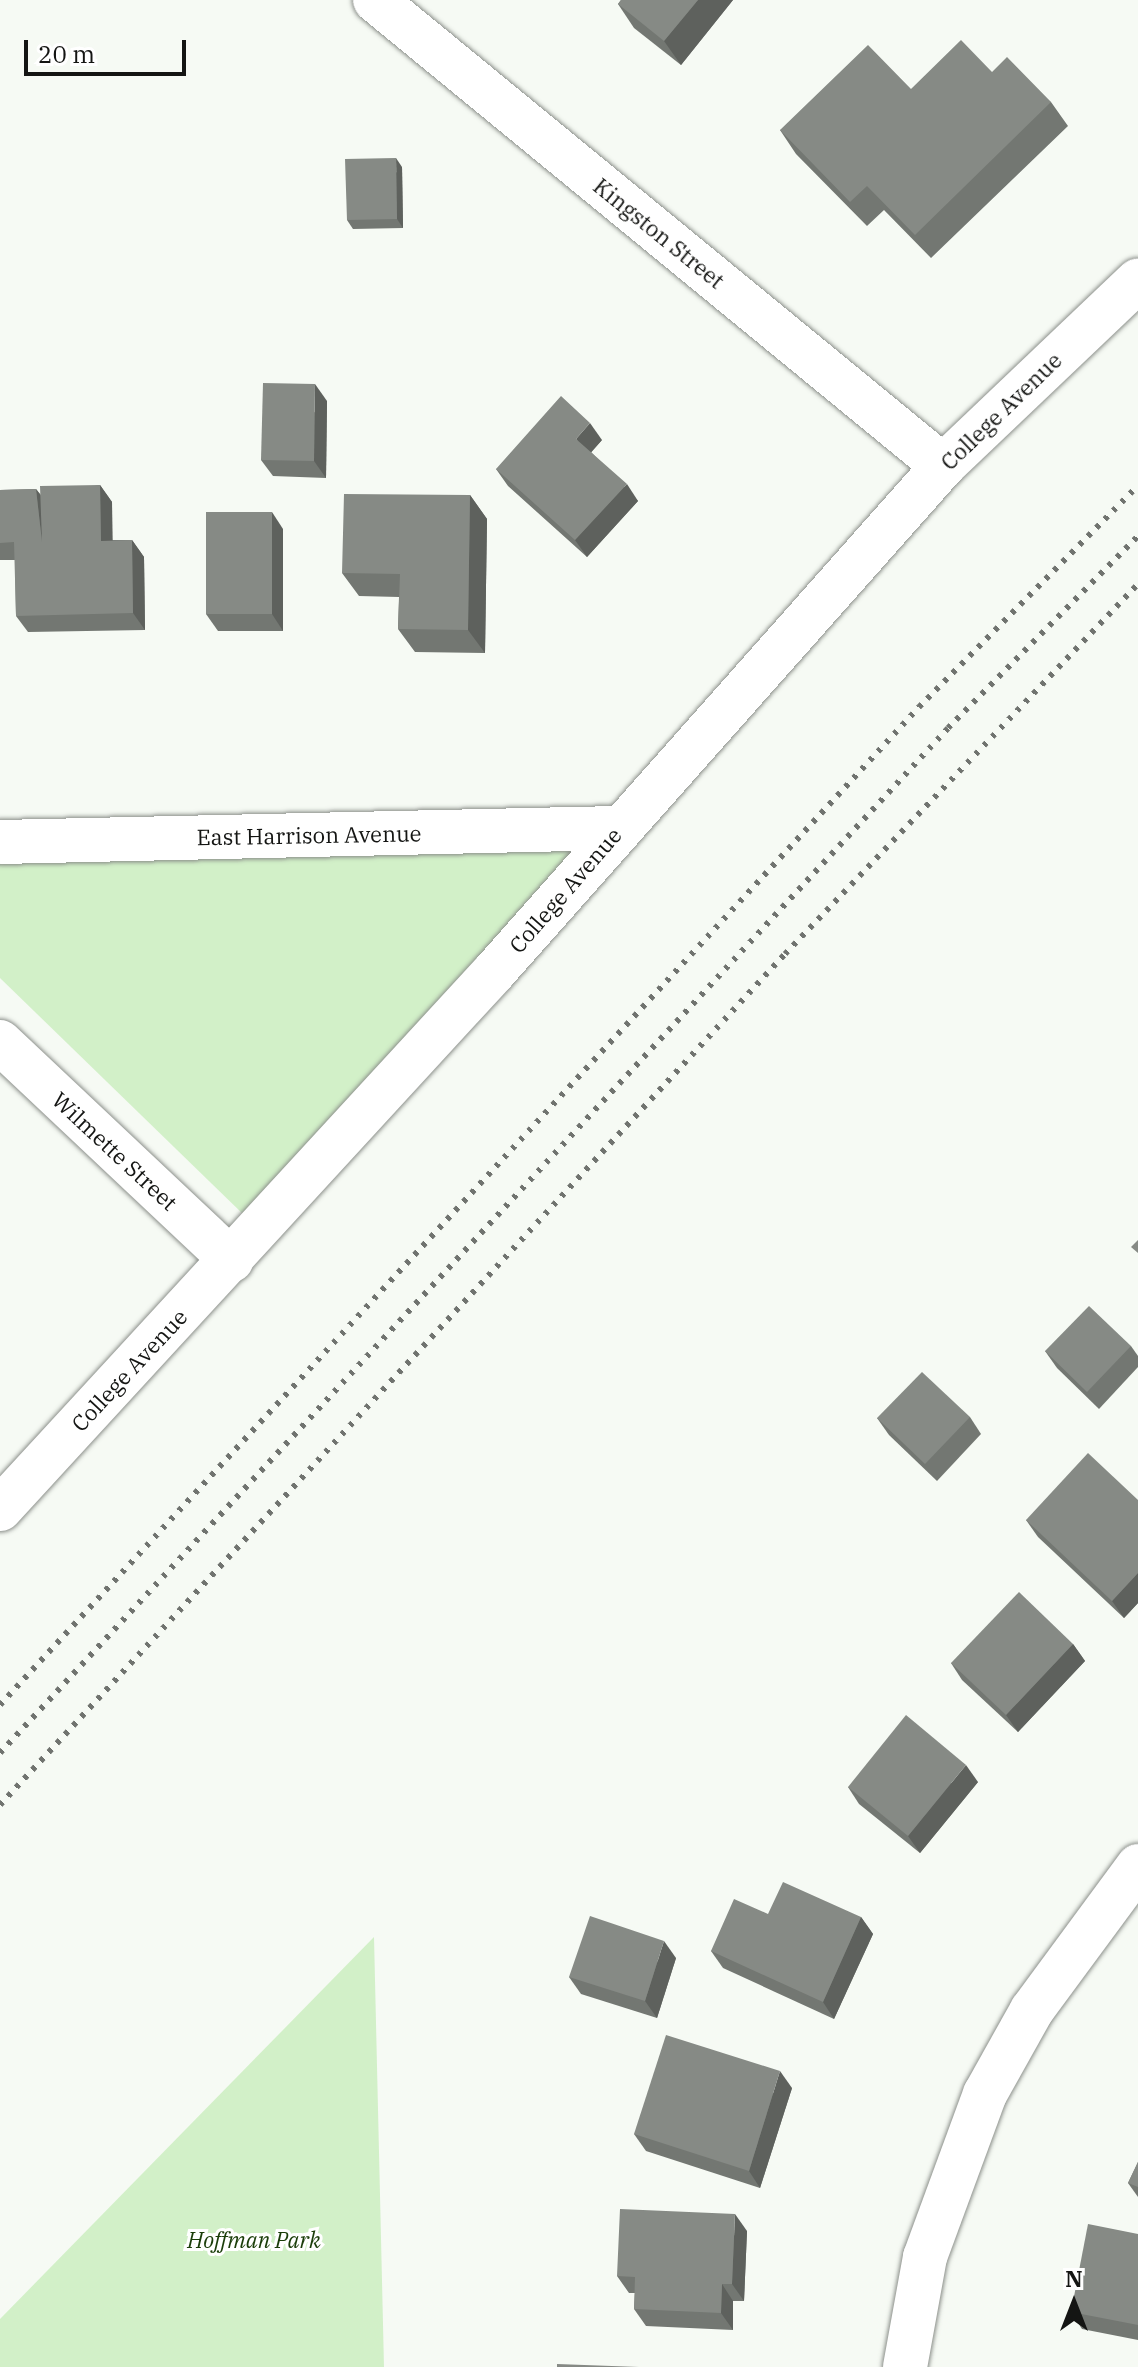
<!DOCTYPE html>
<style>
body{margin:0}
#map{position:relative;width:1138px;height:2367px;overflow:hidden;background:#f6faf4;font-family:"IBM Plex Serif",serif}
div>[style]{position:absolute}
.green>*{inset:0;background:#d2f0c8}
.roads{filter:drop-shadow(0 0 2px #8c908b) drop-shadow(0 0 2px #8c908b)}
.minor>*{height:44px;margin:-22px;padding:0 22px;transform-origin:22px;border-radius:22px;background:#fff}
.rail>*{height:6px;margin-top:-3px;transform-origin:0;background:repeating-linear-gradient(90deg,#70736f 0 4px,transparent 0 12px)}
.wall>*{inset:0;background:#737772}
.shaded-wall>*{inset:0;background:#5e615d}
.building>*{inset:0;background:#868a85}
span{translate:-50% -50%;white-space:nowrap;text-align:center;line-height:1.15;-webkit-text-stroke:6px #fff;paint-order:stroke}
.street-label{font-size:22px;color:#141513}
.park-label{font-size:22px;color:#1a3d09;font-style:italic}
.north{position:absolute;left:1034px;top:2263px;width:80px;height:80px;-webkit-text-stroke:6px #fff;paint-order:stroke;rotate:0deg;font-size:22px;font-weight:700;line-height:32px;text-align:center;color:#141513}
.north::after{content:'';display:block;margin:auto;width:28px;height:36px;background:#141513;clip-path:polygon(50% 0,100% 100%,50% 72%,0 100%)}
.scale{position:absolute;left:24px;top:40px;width:162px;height:36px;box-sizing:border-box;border:4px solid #141513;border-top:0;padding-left:10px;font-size:24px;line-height:28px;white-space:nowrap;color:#141513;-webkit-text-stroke:6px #fff;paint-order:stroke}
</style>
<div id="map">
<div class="green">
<div style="clip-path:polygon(585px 844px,245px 1216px,0 978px,0 858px)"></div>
<div style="clip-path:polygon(374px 1937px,384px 2367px,0 2367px,0 2319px)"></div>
</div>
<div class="roads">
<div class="minor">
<div style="left:375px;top:0;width:735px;rotate:39.37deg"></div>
<div style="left:0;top:842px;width:618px;rotate:-1.3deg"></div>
<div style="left:0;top:1042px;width:318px;rotate:43.3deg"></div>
<div style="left:0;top:1509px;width:730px;rotate:-47.39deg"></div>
<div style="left:494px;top:972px;width:676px;rotate:-48.42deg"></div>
<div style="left:943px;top:466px;width:269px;rotate:-43.6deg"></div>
<div style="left:905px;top:2367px;width:112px;rotate:-79.7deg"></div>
<div style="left:925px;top:2257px;width:174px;rotate:-69.8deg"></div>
<div style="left:985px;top:2094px;width:96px;rotate:-60.8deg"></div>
<div style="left:1032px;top:2010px;width:179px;rotate:-53.6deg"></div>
</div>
</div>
<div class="rail">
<div style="left:0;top:1705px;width:1357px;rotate:-47.36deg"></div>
<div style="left:919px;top:707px;width:311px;rotate:-45.3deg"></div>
<div style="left:0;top:1753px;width:1396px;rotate:-47.23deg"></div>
<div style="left:948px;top:728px;width:270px;rotate:-45.3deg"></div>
<div style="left:0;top:1805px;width:1158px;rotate:-47.31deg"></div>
<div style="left:785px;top:954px;width:511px;rotate:-46.35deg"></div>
</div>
<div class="wall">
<div style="clip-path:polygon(621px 0,733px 0,681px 65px,634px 28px,618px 4px)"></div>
<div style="clip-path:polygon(992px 72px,1051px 102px,1068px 126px,931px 258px,884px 210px,867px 226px,796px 154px,780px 130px,911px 89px)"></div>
<div style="clip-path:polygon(402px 167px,403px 228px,353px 229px,347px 220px)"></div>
<div style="clip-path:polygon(327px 401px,326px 478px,273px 476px,261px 460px)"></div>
<div style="clip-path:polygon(602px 440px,591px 452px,638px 501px,587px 557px,508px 486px,496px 469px)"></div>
<div style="clip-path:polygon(100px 485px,112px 502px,112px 540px,132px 540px,144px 557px,145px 630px,28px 632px,16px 616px,15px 560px,0 560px,0 490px,36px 489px,41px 495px)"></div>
<div style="clip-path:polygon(470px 495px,487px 519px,485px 653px,415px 652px,398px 629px,399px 597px,359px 596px,342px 573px)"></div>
<div style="clip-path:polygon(283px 529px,283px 631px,218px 631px,206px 614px)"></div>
<div style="clip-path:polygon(1131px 1346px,1138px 1356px,1138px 1367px,1099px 1409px,1057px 1368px,1045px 1351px)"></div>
<div style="clip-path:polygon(970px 1417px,981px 1434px,937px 1481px,889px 1435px,877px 1418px)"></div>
<div style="clip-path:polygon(1138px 1500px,1138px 1603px,1124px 1618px,1038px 1537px,1026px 1520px)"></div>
<div style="clip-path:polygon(1073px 1644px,1085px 1661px,1018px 1732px,962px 1680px,951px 1663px)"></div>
<div style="clip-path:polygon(978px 1782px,920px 1853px,859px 1804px,848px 1787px)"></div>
<div style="clip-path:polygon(768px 1914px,861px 1917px,873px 1934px,834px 2019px,723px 1968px,711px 1951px)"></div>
<div style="clip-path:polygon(676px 1958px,657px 2018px,581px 1994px,569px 1977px)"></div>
<div style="clip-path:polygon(792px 2088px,760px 2188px,646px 2151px,634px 2134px)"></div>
<div style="clip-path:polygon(1138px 2162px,1138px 2197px,1128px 2183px)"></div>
<div style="clip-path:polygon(747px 2231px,744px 2301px,733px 2301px,733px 2330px,646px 2326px,634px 2309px,635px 2293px,629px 2293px,617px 2276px)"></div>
<div style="clip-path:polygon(1138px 2234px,1138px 2340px,1082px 2329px,1071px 2312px)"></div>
</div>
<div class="shaded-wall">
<div style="clip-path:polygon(698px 0,733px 0,681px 65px,664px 41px)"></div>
<div style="clip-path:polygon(396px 158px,402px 167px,403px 228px,397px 219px)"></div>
<div style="clip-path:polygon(315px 384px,327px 401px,326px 478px,314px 461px)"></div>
<div style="clip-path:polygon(590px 423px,602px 440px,588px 456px,576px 439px)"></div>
<div style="clip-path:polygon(627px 484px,638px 501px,587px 557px,575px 540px)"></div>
<div style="clip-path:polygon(100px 485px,112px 502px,113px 558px,101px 541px)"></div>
<div style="clip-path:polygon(36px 489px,48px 506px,42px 542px)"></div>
<div style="clip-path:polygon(470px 495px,487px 519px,485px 653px,468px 630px)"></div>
<div style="clip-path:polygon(272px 512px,283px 529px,283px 631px,272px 614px)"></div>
<div style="clip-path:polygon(132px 540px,144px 557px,145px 630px,133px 613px)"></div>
<div style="clip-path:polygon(1138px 1573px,1138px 1603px,1124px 1618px,1112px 1601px)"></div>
<div style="clip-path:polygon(1073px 1644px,1085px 1661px,1018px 1732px,1006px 1715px)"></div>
<div style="clip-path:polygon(966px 1765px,978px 1782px,920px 1853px,908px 1836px)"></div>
<div style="clip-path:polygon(861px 1917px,873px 1934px,834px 2019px,823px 2002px)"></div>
<div style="clip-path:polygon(664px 1941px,676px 1958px,657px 2018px,645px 2001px)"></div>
<div style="clip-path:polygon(780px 2071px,792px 2088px,760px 2188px,749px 2171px)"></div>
<div style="clip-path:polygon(735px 2214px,747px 2231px,744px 2301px,732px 2284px)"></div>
<div style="clip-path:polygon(722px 2284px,733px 2301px,733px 2330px,721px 2313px)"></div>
</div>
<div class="building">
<div style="clip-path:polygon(621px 0,698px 0,664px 41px,618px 4px)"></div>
<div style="clip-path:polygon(961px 40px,992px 72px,1007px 57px,1051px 102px,915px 235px,867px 186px,850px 202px,780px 130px,868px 45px,911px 89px)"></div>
<div style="clip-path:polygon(396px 158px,397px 219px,347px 220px,345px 159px)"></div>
<div style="clip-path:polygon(263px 383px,315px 384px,314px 461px,261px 460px)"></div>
<div style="clip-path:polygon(561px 396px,590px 423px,576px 439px,627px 484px,575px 540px,496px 469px)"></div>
<div style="clip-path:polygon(100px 485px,101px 541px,132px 540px,133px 613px,16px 616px,14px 542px,0 543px,0 490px,36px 489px,42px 542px,40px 486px)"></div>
<div style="clip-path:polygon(344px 494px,470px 495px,468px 630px,398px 629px,400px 574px,342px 573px)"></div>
<div style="clip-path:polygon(206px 512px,272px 512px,272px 614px,206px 614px)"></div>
<div style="clip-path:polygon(1138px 1240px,1138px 1253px,1131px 1247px)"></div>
<div style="clip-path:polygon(1089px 1306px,1131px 1346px,1087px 1392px,1045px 1351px)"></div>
<div style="clip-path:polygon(922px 1372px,970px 1417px,925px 1464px,877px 1418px)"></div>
<div style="clip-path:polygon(1088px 1453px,1138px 1500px,1138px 1573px,1112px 1601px,1026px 1520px)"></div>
<div style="clip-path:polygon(1019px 1592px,1073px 1644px,1006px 1715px,951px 1663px)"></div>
<div style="clip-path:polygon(906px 1715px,966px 1765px,908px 1836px,848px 1787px)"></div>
<div style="clip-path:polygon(783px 1882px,861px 1917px,823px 2002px,711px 1951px,734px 1899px,768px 1914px)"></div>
<div style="clip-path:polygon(590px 1916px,664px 1941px,645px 2001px,569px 1977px)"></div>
<div style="clip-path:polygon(666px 2035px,780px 2071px,749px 2171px,634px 2134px)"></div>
<div style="clip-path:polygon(1138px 2162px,1138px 2187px,1128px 2183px)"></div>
<div style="clip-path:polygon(620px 2209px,735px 2214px,732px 2284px,722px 2284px,721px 2313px,634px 2309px,635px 2277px,617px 2276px)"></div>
<div style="clip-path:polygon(1088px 2224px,1138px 2234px,1138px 2325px,1071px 2312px)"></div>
<div style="clip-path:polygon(557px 2364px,639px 2367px,557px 2367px)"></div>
</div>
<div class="street-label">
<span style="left:659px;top:233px;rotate:39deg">Kingston Street</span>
<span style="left:1001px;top:411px;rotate:-44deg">College Avenue</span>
<span style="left:309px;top:835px;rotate:-1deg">East Harrison Avenue</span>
<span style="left:565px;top:890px;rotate:-49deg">College Avenue</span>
<span style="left:115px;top:1151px;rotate:43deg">Wilmette Street</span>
<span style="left:129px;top:1370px;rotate:-47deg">College Avenue</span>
</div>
<div class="park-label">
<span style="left:254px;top:2240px">Hoffman Park</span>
</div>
<div class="north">N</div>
<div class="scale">20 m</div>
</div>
